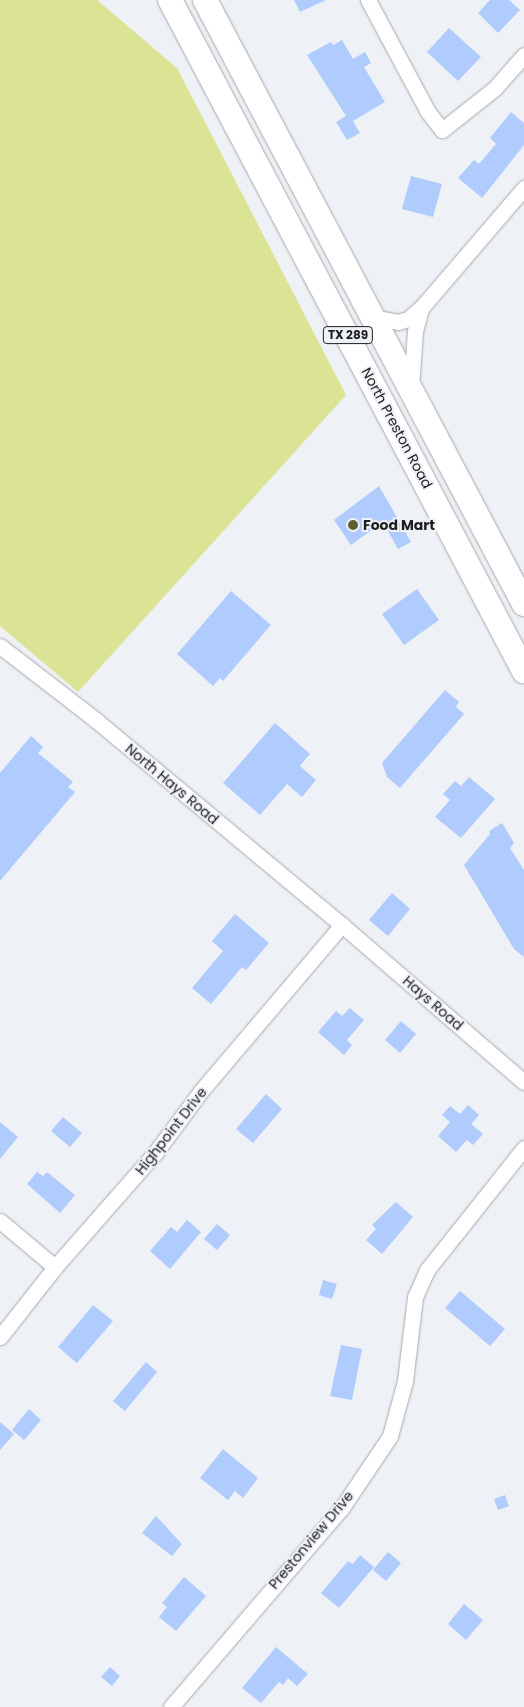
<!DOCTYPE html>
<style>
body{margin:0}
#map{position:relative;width:524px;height:1707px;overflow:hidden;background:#eef1f5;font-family:Poppins,sans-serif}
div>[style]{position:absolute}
.green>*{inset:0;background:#dbe395}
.building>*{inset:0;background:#b0cbfe}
.roads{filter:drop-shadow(0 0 1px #a7a9ae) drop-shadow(0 0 1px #a7a9ae)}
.street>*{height:15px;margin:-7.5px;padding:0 7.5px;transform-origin:7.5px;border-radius:7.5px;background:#fff}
.primary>*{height:24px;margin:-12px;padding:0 12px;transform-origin:12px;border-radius:12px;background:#fff}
.dots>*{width:14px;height:14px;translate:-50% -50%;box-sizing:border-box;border:2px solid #eef1f5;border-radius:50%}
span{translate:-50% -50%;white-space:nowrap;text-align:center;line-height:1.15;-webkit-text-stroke:4px #eef1f5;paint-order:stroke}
.shield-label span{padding:1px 4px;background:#eef1f5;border:1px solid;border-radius:4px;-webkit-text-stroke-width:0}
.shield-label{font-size:12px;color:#1f1f21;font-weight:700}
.street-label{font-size:14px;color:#1f1f21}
.poi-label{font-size:14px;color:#1f1f21;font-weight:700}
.left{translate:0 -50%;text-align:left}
</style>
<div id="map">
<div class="green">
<div style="clip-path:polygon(0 0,97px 0,177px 68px,346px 395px,78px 692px,0 626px)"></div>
</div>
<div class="building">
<div style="clip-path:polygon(294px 0,326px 0,300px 12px)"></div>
<div style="clip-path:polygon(490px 0,509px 0,520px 10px,498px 33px,478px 13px)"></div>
<div style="clip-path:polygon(449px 28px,481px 57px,458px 81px,427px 52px)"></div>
<div style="clip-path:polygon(342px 40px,353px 59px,365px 52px,371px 63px,364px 67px,385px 102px,353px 121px,360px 133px,347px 140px,336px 122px,346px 116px,307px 55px,331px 42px,333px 45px)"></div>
<div style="clip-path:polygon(511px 112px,524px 123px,524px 145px,482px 198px,458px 178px,474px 160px,479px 164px,496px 144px,490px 138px)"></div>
<div style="clip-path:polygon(411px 176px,442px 184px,433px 217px,402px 209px)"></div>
<div style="clip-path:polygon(379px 486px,411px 542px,398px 549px,383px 522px,351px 545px,334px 520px)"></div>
<div style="clip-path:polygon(417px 589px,439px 620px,404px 645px,382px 614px)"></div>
<div style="clip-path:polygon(231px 591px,271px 625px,223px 681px,220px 678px,213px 686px,177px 654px)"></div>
<div style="clip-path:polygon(445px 690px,459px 702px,456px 707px,464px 714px,400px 788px,387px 777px,382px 763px)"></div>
<div style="clip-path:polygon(275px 723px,310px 754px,300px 766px,316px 780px,302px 797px,287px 784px,260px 815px,223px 783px)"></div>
<div style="clip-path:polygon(31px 736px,43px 747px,38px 753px,73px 782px,68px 787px,75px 792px,0 881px,0 773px)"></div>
<div style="clip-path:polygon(469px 777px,495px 799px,461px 838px,435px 817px,450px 800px,443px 794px,455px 781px,461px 786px)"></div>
<div style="clip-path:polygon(502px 823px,514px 843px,510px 848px,524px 870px,524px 957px,514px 949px,464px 865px,490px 834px,489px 831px)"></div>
<div style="clip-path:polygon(392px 893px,410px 909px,388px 936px,369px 920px)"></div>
<div style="clip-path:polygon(235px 914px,269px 943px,246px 970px,242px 967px,211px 1004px,192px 988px,223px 951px,212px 941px)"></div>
<div style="clip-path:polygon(350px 1008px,364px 1020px,347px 1040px,352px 1045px,344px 1055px,318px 1032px,336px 1011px,342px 1016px)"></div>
<div style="clip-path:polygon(401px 1021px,416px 1034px,400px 1053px,385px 1040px)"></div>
<div style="clip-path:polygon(266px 1094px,282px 1109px,253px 1143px,236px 1129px)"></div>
<div style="clip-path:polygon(468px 1105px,479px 1115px,471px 1124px,483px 1134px,473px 1145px,467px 1140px,456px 1152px,438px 1136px,450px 1122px,442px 1115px,450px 1106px,460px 1114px)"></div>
<div style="clip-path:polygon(63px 1117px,82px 1133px,70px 1147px,51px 1131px)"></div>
<div style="clip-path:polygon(0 1122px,18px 1137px,0 1159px)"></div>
<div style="clip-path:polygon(37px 1172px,43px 1176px,47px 1172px,75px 1195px,60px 1213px,27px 1184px)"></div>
<div style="clip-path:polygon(396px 1202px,413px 1217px,382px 1254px,366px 1240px,376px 1229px,372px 1225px)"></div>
<div style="clip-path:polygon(187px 1220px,201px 1232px,170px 1269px,150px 1251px,171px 1227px,177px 1232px)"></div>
<div style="clip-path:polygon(217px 1224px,230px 1235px,217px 1250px,204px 1239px)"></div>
<div style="clip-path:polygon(323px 1280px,337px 1284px,332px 1299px,319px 1295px)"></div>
<div style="clip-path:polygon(460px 1291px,505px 1329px,490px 1346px,445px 1308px)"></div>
<div style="clip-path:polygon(93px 1305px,113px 1321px,77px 1363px,58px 1347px)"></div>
<div style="clip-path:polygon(341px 1345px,362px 1349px,352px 1400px,330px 1396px)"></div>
<div style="clip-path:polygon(146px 1362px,157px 1372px,125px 1411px,113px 1401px)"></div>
<div style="clip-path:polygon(29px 1409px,41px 1420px,24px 1440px,12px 1430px)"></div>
<div style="clip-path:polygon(0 1422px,14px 1434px,0 1450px)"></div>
<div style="clip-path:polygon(223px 1449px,258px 1478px,243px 1498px,235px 1491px,228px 1500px,200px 1478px)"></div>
<div style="clip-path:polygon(505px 1495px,509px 1506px,498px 1510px,494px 1499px)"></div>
<div style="clip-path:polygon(156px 1516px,182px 1544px,172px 1556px,142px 1533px)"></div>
<div style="clip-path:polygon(388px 1552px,401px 1563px,386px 1581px,373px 1570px)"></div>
<div style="clip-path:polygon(360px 1555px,374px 1567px,339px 1608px,321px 1593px,348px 1561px,353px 1564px)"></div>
<div style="clip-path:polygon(184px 1577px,206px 1596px,176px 1631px,159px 1617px,167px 1607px,162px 1603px)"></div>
<div style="clip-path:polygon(464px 1604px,483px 1620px,466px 1640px,448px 1624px)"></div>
<div style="clip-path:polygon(276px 1647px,308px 1674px,297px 1686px,288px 1678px,283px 1685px,279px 1682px,261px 1703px,242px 1688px)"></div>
<div style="clip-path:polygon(110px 1667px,120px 1676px,112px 1686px,101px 1677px)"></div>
</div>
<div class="roads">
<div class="street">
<div style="left:368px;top:0;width:127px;rotate:61.8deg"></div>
<div style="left:428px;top:112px;width:23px;rotate:52deg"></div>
<div style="left:442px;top:130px;width:68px;rotate:-38.4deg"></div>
<div style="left:495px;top:88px;width:44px;rotate:-48.7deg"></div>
<div style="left:373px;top:317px;width:25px;rotate:11deg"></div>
<div style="left:398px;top:322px;width:10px;rotate:-17deg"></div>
<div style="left:408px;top:319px;width:18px;rotate:-41deg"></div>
<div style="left:422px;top:307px;width:157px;rotate:-49.4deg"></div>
<div style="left:411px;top:387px;width:56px;rotate:-85.9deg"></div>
<div style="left:415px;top:331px;width:24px;rotate:-75deg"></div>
<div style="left:0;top:646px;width:123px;rotate:37.7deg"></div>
<div style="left:97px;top:721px;width:319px;rotate:39.8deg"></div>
<div style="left:342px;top:925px;width:240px;rotate:40.8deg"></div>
<div style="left:0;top:1221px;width:72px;rotate:39.9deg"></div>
<div style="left:0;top:1337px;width:89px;rotate:-51.8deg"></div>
<div style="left:55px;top:1267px;width:152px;rotate:-48.7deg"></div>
<div style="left:155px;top:1153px;width:77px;rotate:-53.4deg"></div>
<div style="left:201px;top:1091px;width:218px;rotate:-49.7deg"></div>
<div style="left:171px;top:1707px;width:261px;rotate:-49.4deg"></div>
<div style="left:341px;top:1509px;width:88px;rotate:-56.1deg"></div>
<div style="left:390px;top:1436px;width:57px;rotate:-74.7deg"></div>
<div style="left:405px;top:1381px;width:85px;rotate:-83.2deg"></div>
<div style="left:415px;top:1297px;width:30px;rotate:-66deg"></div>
<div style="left:427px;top:1270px;width:156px;rotate:-51.5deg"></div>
</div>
<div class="primary">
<div style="left:170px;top:0;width:759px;rotate:62.19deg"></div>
<div style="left:205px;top:0;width:683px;rotate:62.16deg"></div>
</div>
</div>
<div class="dots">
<div style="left:353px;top:525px;background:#5d612f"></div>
</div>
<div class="shield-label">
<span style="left:348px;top:335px">TX 289</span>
</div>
<div class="street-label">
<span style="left:397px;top:428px;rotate:62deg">North Preston Road</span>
<span style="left:172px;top:784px;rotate:40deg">North Hays Road</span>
<span style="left:433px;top:1003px;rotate:41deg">Hays Road</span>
<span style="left:171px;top:1131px;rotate:-52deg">Highpoint Drive</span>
<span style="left:311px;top:1540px;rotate:-50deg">Prestonview Drive</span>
</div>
<div class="poi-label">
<span class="left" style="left:363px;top:525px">Food Mart</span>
</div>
</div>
